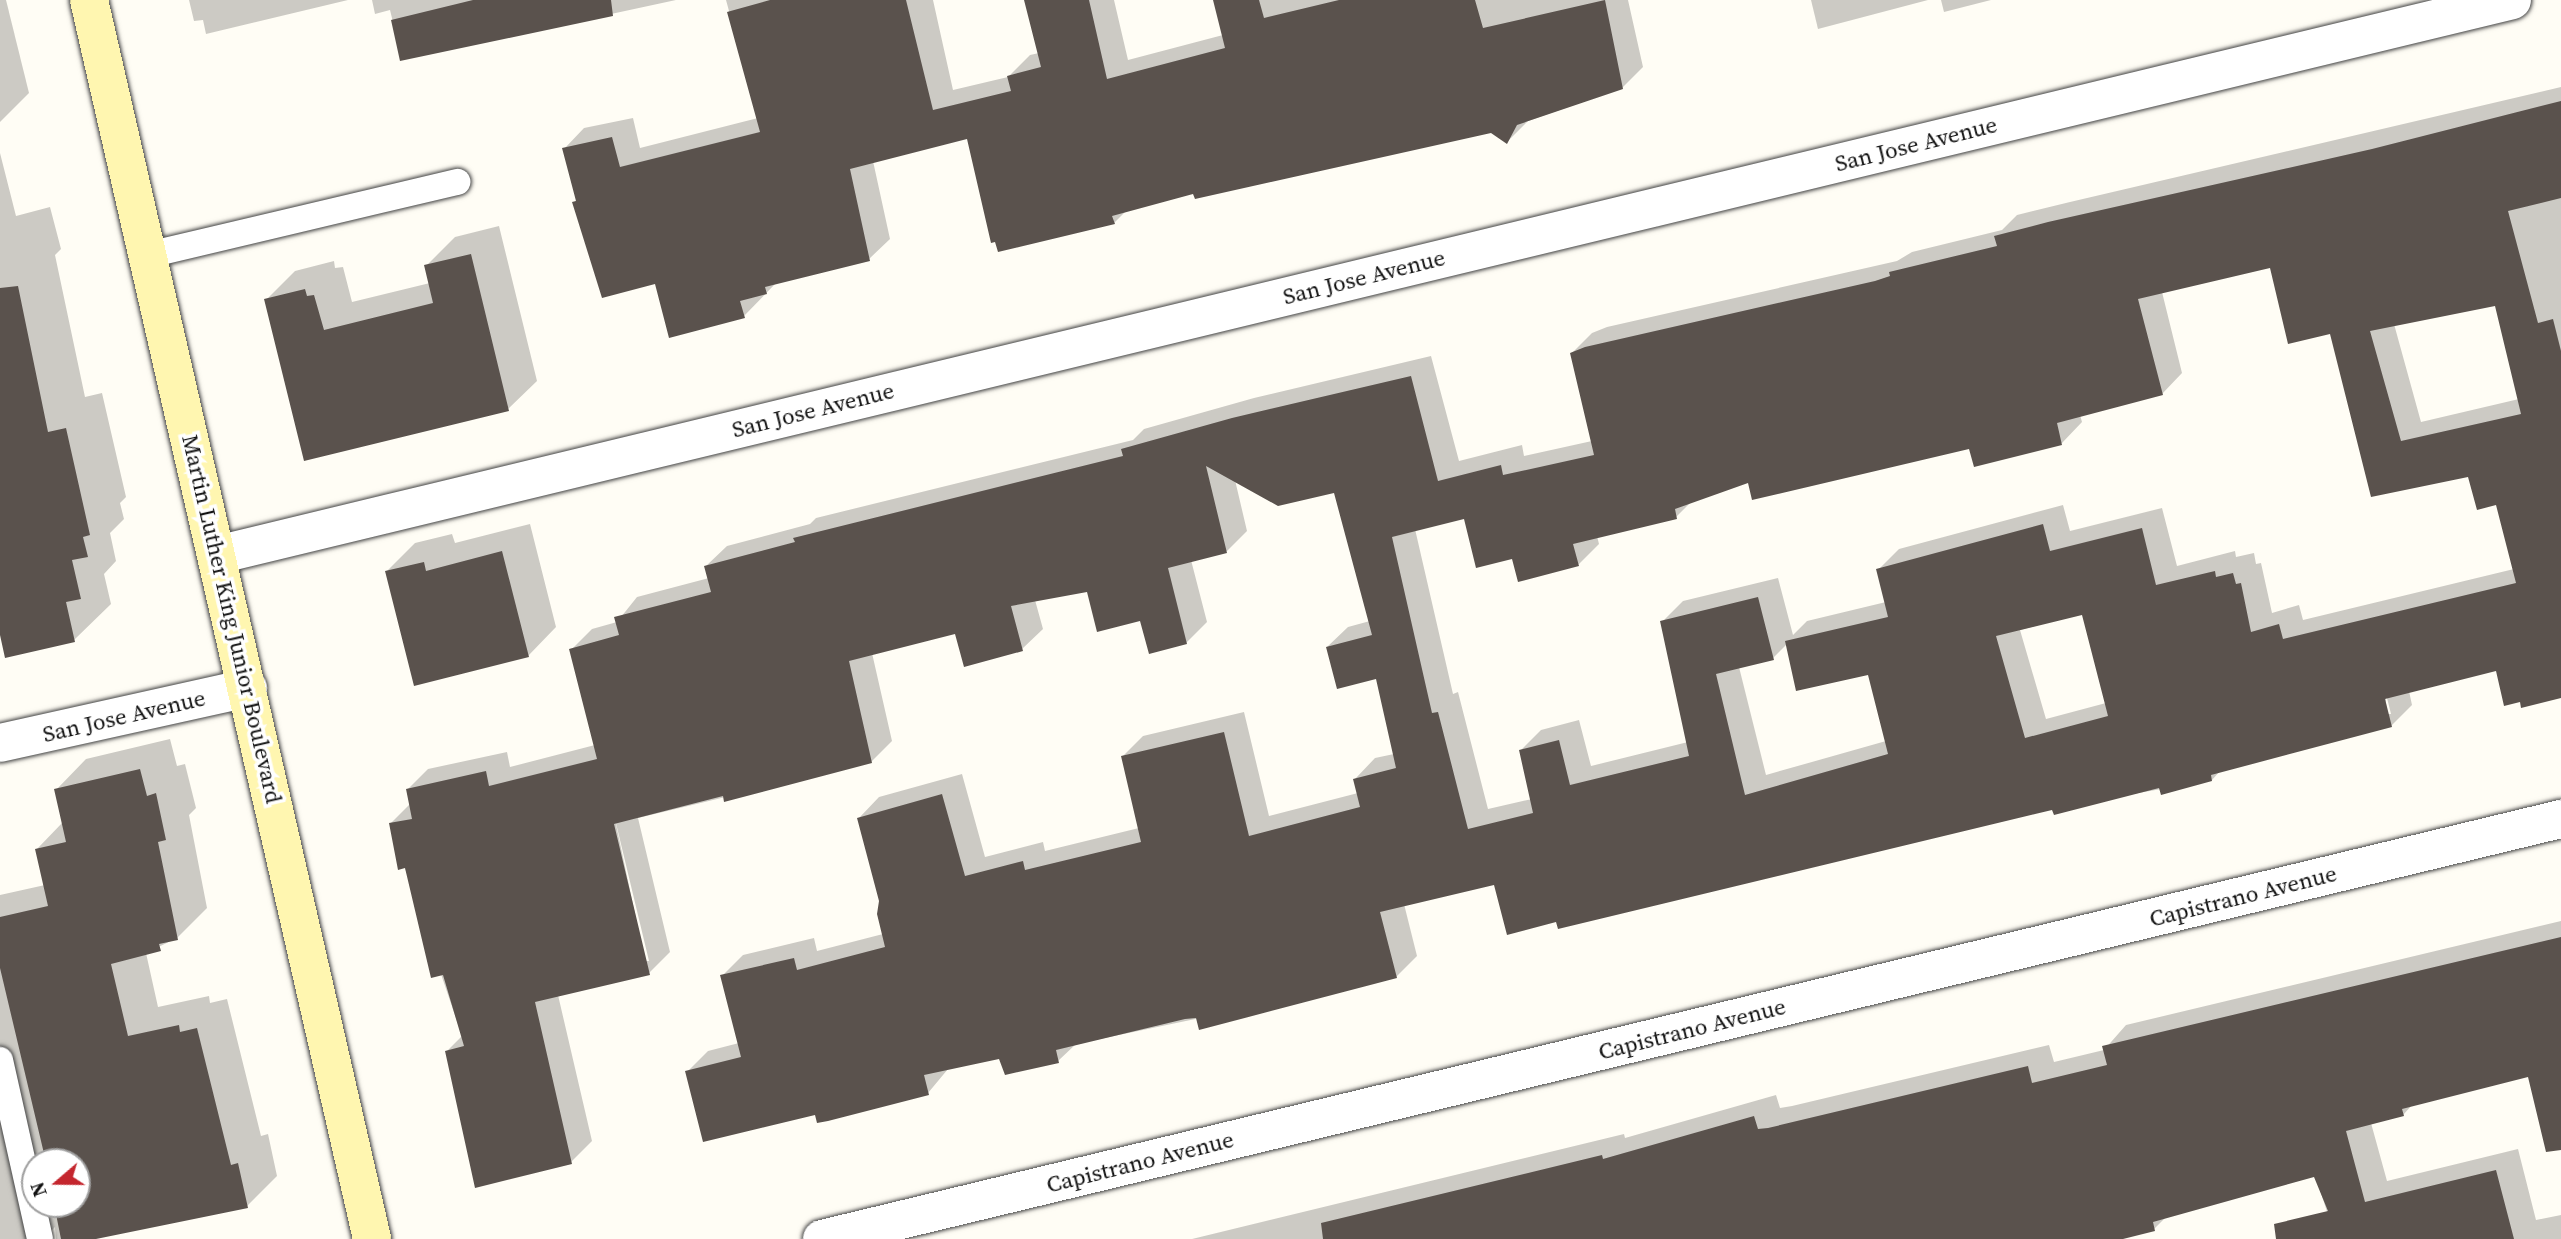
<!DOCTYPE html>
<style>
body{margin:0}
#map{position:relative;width:2561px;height:1239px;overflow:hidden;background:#fffdf5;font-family:"Source Serif 4",serif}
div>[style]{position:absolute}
.shadow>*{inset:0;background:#0003}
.building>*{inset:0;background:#5a524d}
.roads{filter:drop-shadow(0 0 2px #444) drop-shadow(0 0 2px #444)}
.lane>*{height:26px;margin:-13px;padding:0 13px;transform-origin:13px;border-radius:13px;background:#fff}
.street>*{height:38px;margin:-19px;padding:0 19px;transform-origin:19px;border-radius:19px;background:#fff}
.secondary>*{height:38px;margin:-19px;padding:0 19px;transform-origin:19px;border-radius:19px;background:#fff6b0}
span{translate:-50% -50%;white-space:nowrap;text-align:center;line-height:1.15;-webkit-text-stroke:7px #fff;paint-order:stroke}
.street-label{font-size:23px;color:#111}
.north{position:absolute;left:21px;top:1148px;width:70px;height:70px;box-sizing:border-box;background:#fff;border:2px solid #a0a0a0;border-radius:50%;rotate:250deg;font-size:19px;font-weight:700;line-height:28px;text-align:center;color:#111}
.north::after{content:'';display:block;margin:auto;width:24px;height:32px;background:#c4262e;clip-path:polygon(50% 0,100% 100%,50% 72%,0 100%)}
</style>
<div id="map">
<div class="shadow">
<div style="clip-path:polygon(0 0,6px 0,29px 93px,0 122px)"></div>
<div style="clip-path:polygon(189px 0,348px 0,206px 34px,203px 20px,194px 21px)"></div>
<div style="clip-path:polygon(372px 0,676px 0,402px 59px,390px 10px,375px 14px)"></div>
<div style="clip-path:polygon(726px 0,933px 0,953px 90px,1008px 77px,1030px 55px,1039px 53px,1038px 0,1114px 0,1128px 60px,1223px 35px,1215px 0,1628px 0,1643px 67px,1622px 88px,1528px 121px,1507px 142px,1491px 131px,1195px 191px,1127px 210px,1114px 223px,968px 137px,873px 161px,890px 239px,869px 259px,776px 283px,744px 316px,656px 282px,574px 203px,577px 199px,564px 149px,584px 128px,633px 118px,640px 148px,758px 118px)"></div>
<div style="clip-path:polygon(1811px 0,1928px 0,1818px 29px)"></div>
<div style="clip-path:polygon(1941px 0,1991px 0,1944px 12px)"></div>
<div style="clip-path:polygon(evenodd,2561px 87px,2561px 697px,2521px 700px,2497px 668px,2409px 691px,2412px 705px,2391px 726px,2220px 771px,2212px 780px,2054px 808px,1558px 920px,1495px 883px,1404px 904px,1417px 956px,1396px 977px,1076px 1044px,1058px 1061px,1000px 1057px,948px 1069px,928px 1093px,816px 1112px,687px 1072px,708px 1051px,739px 1043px,722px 976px,743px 955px,814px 938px,817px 951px,883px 934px,881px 901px,859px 818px,879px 797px,962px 774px,985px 857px,1043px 842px,1045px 851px,1139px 828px,1123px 756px,1143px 736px,1244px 712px,1269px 816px,1358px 793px,1355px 779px,1375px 758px,1394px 754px,1377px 677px,1327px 647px,1348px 627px,1370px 621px,1335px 491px,1235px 480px,1247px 531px,1227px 551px,1191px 560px,1207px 622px,1186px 643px,1088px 590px,1035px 600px,1043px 629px,1022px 649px,957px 632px,872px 653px,892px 741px,871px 762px,638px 818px,670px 952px,649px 973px,558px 995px,592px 1141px,571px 1162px,447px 1051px,462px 1036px,390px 824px,410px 804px,407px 790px,428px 769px,507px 752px,510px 767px,595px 745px,571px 650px,592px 629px,617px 622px,637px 597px,709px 578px,706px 566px,727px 546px,810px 524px,816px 518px,1133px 440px,1144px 429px,1254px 398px,1431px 356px,1459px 461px,1522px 445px,1524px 456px,1592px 441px,1571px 354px,1592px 333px,1607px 327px,1897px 261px,1912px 252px,2002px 230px,2017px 215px,2070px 202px,2561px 87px,2271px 266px,2331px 332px,2372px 495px,2469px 475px,2498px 503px,2514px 569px,2303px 620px,2299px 605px,2272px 613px,2261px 563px,2256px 564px,2254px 553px,2236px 557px,2235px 551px,2177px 566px,2162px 508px,2070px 531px,2063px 505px,1899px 549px,1878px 570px,1886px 602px,1807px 621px,1793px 635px,1778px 578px,1683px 601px,1662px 622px,1688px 742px,1591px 766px,1579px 720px,1541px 730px,1521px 750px,1532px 799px,1488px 809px,1458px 692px,1453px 694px,1415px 529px,1465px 516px,1514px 557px,1519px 580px,1579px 564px,1599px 544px,1597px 536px,1676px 517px,1692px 501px,1749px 481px,1970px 447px,2062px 443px,2082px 422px,2080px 415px,2162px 394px,2182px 373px,2162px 292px,2271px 266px,2561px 87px,2496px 303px,2519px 399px,2421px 422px,2394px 324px,2496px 303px,2561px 87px,2083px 613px,2106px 703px,2046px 719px,2020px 630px,2083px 613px,2561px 87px,1787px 644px,1869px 673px,1886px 741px,1766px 775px,1739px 667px,1773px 658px,1787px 644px,2561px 87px,2385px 690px,2391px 714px,2387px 714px,2385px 690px,2561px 87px,614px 815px,649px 961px,645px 961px,614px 815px)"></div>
<div style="clip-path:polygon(0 153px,16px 216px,50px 207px,61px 249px,55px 255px,85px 397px,102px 393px,126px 497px,120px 503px,124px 519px,110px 533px,116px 561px,104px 574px,111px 604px,74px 640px,0 627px)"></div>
<div style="clip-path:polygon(499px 226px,537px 381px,508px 409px,305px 459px,266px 300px,295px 271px,334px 261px,335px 268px,343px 267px,352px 302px,430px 283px,426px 266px,455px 237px)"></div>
<div style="clip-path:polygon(530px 524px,556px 627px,528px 656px,387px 571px,415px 543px,452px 534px,455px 543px)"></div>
<div style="clip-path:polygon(evenodd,170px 739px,177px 766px,185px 764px,196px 808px,189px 815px,207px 908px,177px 938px,146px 953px,158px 1007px,209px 996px,210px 1003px,227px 999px,261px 1136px,268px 1134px,277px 1176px,247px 1206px,88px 1239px,56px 1239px,55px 1227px,43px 1239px,0 1239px,0 895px,45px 885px,37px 849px,63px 822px,56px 790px,86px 759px,170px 739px,35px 1162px,77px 1162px,77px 1204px,35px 1204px,35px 1162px)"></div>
<div style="clip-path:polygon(2561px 921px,2561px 1117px,2529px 1074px,2413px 1104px,2403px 1115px,2371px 1123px,2387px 1181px,2518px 1149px,2536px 1220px,2561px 1215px,2561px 1239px,2336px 1239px,2315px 1175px,2167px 1216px,2154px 1229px,2116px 1239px,1192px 1239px,1624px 1134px,1625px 1138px,1776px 1095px,1780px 1108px,1792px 1106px,2049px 1045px,2054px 1062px,2104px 1050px,2126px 1025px)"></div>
</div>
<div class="building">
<div style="clip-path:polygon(473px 0,611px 0,613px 16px,400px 61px,391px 20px)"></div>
<div style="clip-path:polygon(770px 0,906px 0,933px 110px,1011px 91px,1007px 76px,1041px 67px,1024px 0,1089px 0,1107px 79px,1225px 48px,1213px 0,1259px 0,1264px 18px,1339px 0,1475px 0,1483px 28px,1605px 0,1623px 89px,1517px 125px,1507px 144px,1491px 133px,1195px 199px,1193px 194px,1112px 216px,1115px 224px,998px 252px,995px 242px,991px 243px,967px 139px,850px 169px,870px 261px,765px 287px,767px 294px,740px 301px,745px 318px,669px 338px,655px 284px,602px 298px,572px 202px,576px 201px,562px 148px,612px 137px,620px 167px,760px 132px,727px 12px)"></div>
<div style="clip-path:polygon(evenodd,2561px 101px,2561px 198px,2508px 211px,2538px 323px,2553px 319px,2561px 351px,2561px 698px,2521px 708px,2520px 702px,2504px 706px,2496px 671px,2385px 699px,2392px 727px,2211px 775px,2212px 781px,2161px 795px,2159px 788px,2054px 815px,2052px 810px,1558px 929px,1556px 922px,1507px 935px,1494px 885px,1380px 912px,1397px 978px,1199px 1030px,1196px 1018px,1185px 1019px,1056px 1050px,1059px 1063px,1005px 1075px,999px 1059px,924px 1075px,929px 1095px,828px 1121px,817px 1123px,815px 1115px,703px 1142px,685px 1071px,741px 1057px,720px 975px,794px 958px,797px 970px,885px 947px,877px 914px,879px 901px,857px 818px,942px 794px,965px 876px,1023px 861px,1025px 870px,1141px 842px,1121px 756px,1224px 732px,1249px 836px,1360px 807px,1353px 779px,1396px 768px,1376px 679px,1337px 689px,1326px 647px,1372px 635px,1334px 493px,1278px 506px,1206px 466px,1227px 553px,1168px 568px,1187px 644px,1149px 654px,1140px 621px,1097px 632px,1087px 592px,1011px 606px,1023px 651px,964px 667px,955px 634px,849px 661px,872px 763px,724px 802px,723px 796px,614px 824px,650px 975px,535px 1002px,572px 1164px,475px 1188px,445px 1051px,464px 1046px,443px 975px,431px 978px,405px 868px,398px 870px,389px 823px,412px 819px,406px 789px,486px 771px,489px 786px,597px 759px,569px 649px,619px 635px,614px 617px,711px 592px,704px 566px,795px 542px,793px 538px,1123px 456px,1121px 449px,1232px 418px,1411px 376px,1438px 481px,1501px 465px,1503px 475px,1594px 455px,1570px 353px,1585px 347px,1875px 281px,1890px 276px,1889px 272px,1997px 246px,1994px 236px,2048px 222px,2372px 149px,2561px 101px,2270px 268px,2288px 344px,2330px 334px,2371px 497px,2468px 477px,2477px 510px,2496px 505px,2516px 583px,2283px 639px,2279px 624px,2251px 632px,2241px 583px,2236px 584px,2233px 573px,2216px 577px,2215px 571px,2156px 585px,2142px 528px,2050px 551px,2043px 524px,1876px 569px,1888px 617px,1785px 641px,1796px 691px,1868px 675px,1888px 754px,1745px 795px,1716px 674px,1774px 660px,1758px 597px,1660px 621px,1689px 756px,1570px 785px,1559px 740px,1519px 750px,1533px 813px,1468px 829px,1438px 712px,1432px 713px,1392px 537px,1464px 519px,1476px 568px,1512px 559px,1518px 582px,1579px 566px,1573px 544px,1677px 519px,1675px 509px,1748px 483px,1752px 500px,1969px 449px,1974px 467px,2062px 445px,2057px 423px,2163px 395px,2138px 299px,2270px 268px,2561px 101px,2495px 306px,2521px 414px,2401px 441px,2370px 331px,2495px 306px,2561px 101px,2082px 615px,2108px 716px,2025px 738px,1996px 636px,2082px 615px)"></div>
<div style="clip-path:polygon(471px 254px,509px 411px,304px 461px,264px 299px,305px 289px,307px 296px,314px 295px,324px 330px,433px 303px,424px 265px)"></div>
<div style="clip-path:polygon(18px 286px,48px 432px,66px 428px,90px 535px,83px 537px,88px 557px,72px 560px,81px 599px,66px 602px,75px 642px,5px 658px,0 635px,0 288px)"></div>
<div style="clip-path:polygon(502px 551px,529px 657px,414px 686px,385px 571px,424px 562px,426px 571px)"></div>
<div style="clip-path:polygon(140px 769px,147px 796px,156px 793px,166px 840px,158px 842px,178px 940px,159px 944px,161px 951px,111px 964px,128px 1036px,179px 1025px,180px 1032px,197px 1028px,231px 1165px,238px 1163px,248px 1208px,96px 1239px,61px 1239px,54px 1204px,77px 1204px,77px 1162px,46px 1162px,0 968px,0 917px,48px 906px,35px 849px,66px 842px,54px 789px)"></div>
<div style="clip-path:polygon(2561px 937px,2561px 1150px,2546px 1152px,2528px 1077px,2402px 1109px,2404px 1116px,2346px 1131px,2365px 1202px,2496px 1170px,2514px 1239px,2276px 1239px,2274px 1224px,2328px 1211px,2314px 1177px,2153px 1222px,2155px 1231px,2123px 1239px,1323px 1239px,1321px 1223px,1602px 1155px,1603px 1159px,1754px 1116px,1758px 1129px,1768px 1128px,2028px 1066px,2032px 1083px,2107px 1065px,2102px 1046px)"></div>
</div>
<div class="roads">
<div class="lane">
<div style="left:148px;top:255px;width:318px;rotate:-13.3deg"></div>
<div style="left:0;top:1060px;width:183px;rotate:77.4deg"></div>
</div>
<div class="street">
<div style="left:217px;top:555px;width:2361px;rotate:-13.59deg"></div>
<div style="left:0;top:743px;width:254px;rotate:-12.5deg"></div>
<div style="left:822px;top:1239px;width:1789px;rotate:-13.58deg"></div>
</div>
<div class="secondary">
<div style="left:89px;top:0;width:1271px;rotate:77.13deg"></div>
</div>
</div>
<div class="street-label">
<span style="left:1916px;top:144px;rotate:-14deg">San Jose Avenue</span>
<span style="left:1364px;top:277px;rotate:-14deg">San Jose Avenue</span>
<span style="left:813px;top:410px;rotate:-14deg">San Jose Avenue</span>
<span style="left:232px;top:619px;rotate:77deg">Martin Luther King Junior Boulevard</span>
<span style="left:124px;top:716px;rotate:-13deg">San Jose Avenue</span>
<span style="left:2243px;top:896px;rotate:-14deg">Capistrano Avenue</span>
<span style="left:1692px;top:1029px;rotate:-14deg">Capistrano Avenue</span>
<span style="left:1140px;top:1162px;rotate:-14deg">Capistrano Avenue</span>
</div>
<div class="north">N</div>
</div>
